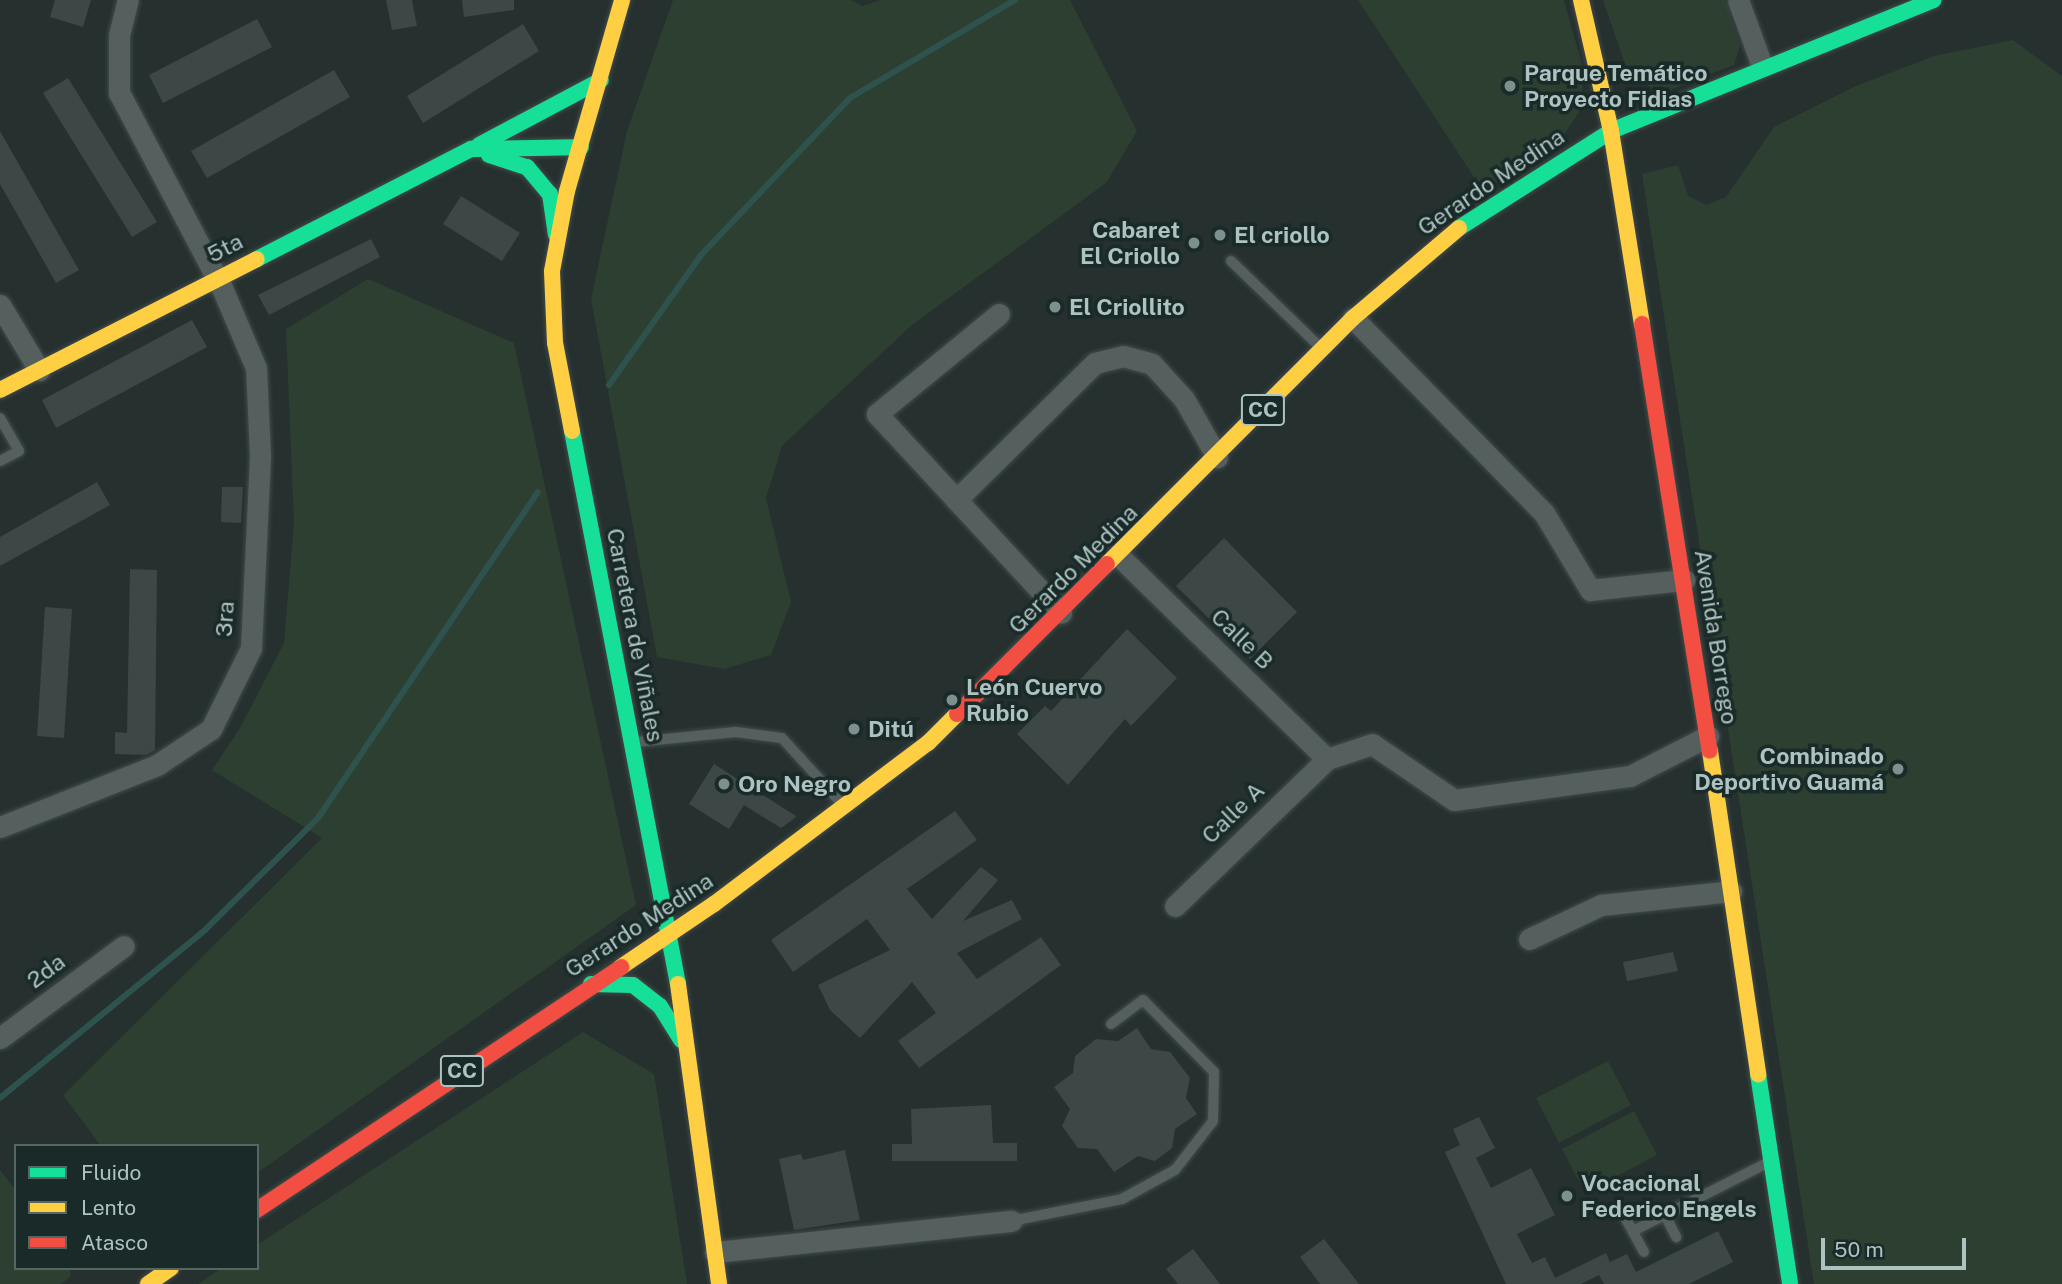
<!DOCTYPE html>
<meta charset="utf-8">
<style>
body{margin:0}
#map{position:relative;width:2062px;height:1284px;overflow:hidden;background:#25302f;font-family:"Public Sans",sans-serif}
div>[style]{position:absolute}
.green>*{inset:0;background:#2c3f31}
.stream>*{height:6px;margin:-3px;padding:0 3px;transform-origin:3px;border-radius:3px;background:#2e534e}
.building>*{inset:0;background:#3d4746}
.roads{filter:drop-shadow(0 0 2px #424b4a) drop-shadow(0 0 2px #424b4a)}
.lane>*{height:10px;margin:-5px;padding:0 5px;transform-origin:5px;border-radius:5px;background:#545f5e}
.street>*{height:21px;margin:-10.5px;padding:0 10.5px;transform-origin:10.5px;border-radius:10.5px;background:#545f5e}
.fast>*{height:16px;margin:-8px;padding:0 8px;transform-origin:8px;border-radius:8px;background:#16e098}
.slow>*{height:16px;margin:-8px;padding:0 8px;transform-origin:8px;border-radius:8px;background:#ffcf43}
.jam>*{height:16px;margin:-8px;padding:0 8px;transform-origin:8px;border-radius:8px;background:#f24e42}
.dots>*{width:19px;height:19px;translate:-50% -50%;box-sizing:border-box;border:4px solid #192a28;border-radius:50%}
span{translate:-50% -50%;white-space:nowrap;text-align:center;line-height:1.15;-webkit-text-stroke:7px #192a28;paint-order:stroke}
.shield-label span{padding:2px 5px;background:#192a28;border:2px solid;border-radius:5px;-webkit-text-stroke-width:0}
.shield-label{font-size:21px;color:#adc3c1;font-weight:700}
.poi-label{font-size:23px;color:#adc3c1;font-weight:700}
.left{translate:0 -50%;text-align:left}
.right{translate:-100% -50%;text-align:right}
.street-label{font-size:23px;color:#adc3c1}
.legend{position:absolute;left:14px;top:1144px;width:245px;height:126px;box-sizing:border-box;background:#192a28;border:2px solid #546765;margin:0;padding:9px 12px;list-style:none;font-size:21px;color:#adc3c1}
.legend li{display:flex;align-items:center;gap:14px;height:35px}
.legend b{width:35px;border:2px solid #546765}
.scale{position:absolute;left:1821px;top:1238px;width:145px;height:32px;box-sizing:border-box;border:4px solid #adc3c1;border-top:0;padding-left:9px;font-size:21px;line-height:24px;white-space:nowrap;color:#adc3c1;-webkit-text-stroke:5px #192a28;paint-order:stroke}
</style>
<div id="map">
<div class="green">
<div style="clip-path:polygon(673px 0,851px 0,863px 6px,880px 0,1070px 0,1137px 131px,1106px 183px,912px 325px,782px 446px,766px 498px,791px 602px,771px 655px,724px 669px,657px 657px,591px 299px,627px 131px)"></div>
<div style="clip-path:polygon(1358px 0,1564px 0,1584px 72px,1580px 110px,1558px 144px,1483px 191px)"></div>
<div style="clip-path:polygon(1603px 0,1725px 0,1740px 45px,1734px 65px,1670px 90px,1652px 88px,1628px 73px)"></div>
<div style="clip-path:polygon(2013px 40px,2062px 76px,2062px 1284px,1814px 1284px,1642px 174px,1678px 165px,1688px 196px,1706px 205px,1726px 197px,1774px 127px,1856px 86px,1934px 56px)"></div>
<div style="clip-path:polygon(368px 279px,514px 343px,636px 905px,257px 1173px,257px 1146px,101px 1146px,63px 1095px,322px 838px,212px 770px,240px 728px,284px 643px,294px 523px,286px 329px)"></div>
<div style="clip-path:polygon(583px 1032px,654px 1074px,687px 1284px,198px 1284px,222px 1268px,257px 1268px,257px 1245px)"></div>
<div style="clip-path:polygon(1608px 1061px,1631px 1105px,1559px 1143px,1536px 1098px)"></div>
<div style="clip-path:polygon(1634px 1111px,1657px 1155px,1585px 1193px,1562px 1149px)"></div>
<div style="clip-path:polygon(0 1170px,16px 1191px,16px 1268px,70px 1268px,70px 1277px,61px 1284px,0 1284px)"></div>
</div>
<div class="stream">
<div style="left:609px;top:385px;width:159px;rotate:-54.7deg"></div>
<div style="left:701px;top:255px;width:216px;rotate:-46.5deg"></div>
<div style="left:850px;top:98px;width:192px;rotate:-30.7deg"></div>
<div style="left:0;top:1098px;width:265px;rotate:-39.3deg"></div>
<div style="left:205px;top:930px;width:159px;rotate:-44.7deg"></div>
<div style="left:318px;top:818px;width:393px;rotate:-56deg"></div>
</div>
<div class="building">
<div style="clip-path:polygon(55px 0,91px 0,83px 27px,50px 17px)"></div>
<div style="clip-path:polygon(386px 0,412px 0,417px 26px,392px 30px)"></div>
<div style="clip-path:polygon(462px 0,514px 0,514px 10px,464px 17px)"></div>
<div style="clip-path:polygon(257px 19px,272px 47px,163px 103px,149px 75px)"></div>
<div style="clip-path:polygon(523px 24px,539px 51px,423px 123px,407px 96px)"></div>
<div style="clip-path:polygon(334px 70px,350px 97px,207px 178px,191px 151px)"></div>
<div style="clip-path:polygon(68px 78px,157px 222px,132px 237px,43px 93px)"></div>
<div style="clip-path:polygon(0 131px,79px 270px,56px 283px,0 184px)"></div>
<div style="clip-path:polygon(461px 196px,520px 233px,502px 261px,443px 224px)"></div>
<div style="clip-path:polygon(371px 239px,380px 257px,269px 315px,258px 295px)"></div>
<div style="clip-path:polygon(192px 320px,207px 347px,56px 428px,42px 400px)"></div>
<div style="clip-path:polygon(97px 482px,110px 505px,0 566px,0 537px)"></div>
<div style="clip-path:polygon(222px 487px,243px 487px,241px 523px,221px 522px)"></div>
<div style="clip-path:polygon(1224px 538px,1297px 612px,1250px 659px,1176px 586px)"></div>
<div style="clip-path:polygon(130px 569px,157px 570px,155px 750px,146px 755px,115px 754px,115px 732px,127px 733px)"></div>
<div style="clip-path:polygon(45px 607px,72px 609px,64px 738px,37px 736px)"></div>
<div style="clip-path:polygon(1127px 629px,1177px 678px,1131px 726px,1125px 719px,1068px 785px,1017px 734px,1045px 706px,1051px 711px)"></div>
<div style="clip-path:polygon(714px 764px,796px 816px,795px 818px,781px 828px,744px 805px,729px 829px,689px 804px)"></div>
<div style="clip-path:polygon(955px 811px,977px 840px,907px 889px,932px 919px,981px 867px,998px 880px,963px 921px,1012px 900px,1022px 919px,957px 953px,977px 979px,1041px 937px,1061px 965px,919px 1068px,898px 1041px,936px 1013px,912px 982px,860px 1038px,830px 1010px,818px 985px,890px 950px,867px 919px,793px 972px,771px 940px)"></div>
<div style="clip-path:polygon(1673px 952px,1678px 971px,1627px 981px,1623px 962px)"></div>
<div style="clip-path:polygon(1137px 1028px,1151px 1049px,1170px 1052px,1190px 1078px,1186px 1098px,1197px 1114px,1175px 1129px,1172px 1148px,1155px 1161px,1138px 1156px,1114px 1172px,1097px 1149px,1078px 1148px,1062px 1126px,1070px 1109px,1054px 1087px,1073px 1073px,1075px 1056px,1096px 1039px,1118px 1041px)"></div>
<div style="clip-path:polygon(991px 1105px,993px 1143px,1017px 1143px,1017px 1161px,892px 1161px,892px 1144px,912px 1144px,911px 1109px)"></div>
<div style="clip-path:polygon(1479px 1117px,1495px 1148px,1476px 1158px,1491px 1188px,1531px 1168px,1555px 1215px,1517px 1234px,1532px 1263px,1545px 1257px,1555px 1278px,1606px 1253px,1610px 1262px,1627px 1254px,1636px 1272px,1718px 1231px,1733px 1262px,1689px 1284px,1604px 1284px,1599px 1275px,1581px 1284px,1506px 1284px,1445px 1152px,1460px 1145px,1453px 1129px)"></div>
<div style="clip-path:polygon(845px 1150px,860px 1220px,794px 1230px,779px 1159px,801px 1154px,803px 1160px)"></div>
<div style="clip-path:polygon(1324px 1239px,1359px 1284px,1320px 1284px,1300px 1257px)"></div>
<div style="clip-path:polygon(1193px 1249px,1220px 1284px,1178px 1284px,1166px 1269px)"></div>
</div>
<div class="roads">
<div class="lane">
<div style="left:1231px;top:261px;width:121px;rotate:44deg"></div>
<div style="left:0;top:418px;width:38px;rotate:60deg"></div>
<div style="left:19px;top:451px;width:21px;rotate:152deg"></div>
<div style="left:636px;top:742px;width:100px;rotate:-5.7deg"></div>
<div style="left:736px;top:732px;width:46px;rotate:7.4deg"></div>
<div style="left:782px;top:738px;width:89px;rotate:47.7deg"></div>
<div style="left:1620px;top:1208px;width:50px;rotate:61.4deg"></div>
<div style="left:1665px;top:1215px;width:25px;rotate:63deg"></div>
<div style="left:1011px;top:1221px;width:113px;rotate:-11.2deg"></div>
<div style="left:1122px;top:1199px;width:60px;rotate:-28.7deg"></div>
<div style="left:1175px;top:1170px;width:62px;rotate:-52.2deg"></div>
<div style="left:1213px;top:1121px;width:49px;rotate:-88.8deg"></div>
<div style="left:1214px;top:1072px;width:101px;rotate:-134.6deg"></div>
<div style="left:1143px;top:1000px;width:40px;rotate:143deg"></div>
<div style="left:1633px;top:1231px;width:153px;rotate:-26.9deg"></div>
</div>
<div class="street">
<div style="left:1738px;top:0;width:70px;rotate:70deg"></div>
<div style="left:0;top:305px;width:76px;rotate:59deg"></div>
<div style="left:999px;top:314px;width:158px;rotate:140.7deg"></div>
<div style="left:877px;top:414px;width:271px;rotate:47.2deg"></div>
<div style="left:1353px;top:318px;width:273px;rotate:45.6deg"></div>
<div style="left:1544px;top:513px;width:90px;rotate:59.1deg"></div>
<div style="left:1590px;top:590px;width:95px;rotate:-6.1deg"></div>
<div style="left:956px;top:500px;width:195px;rotate:-44.6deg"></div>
<div style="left:1095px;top:363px;width:29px;rotate:-14deg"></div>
<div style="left:1123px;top:356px;width:30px;rotate:15deg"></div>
<div style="left:1152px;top:364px;width:47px;rotate:47.6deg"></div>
<div style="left:1184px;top:399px;width:67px;rotate:60.4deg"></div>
<div style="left:1119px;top:556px;width:291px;rotate:44.3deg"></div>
<div style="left:0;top:827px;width:169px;rotate:-21.5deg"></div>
<div style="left:157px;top:765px;width:65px;rotate:-33.7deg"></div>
<div style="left:211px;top:729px;width:90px;rotate:-63.7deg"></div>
<div style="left:251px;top:648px;width:193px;rotate:-87.3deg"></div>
<div style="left:260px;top:455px;width:87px;rotate:-92.6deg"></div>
<div style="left:256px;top:368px;width:87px;rotate:-113deg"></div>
<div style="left:222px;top:288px;width:221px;rotate:-117.8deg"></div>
<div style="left:119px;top:93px;width:58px;rotate:-90deg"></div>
<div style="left:119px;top:35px;width:36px;rotate:-76deg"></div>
<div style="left:1175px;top:906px;width:211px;rotate:-44deg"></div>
<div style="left:1327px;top:759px;width:47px;rotate:-18.4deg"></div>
<div style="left:1372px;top:744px;width:99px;rotate:34.3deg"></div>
<div style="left:1454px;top:800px;width:178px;rotate:-7.8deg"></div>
<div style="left:1630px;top:776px;width:88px;rotate:-27.1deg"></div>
<div style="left:1529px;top:939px;width:80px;rotate:-25.3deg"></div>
<div style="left:1601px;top:905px;width:131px;rotate:-6.1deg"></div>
<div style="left:0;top:1038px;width:154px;rotate:-36.6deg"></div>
<div style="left:715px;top:1252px;width:298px;rotate:-6deg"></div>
</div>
<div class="fast">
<div style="left:479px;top:145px;width:138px;rotate:-28deg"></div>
<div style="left:489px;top:155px;width:40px;rotate:18deg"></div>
<div style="left:527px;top:167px;width:35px;rotate:50deg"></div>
<div style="left:550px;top:194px;width:41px;rotate:81.7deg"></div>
<div style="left:1459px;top:228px;width:180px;rotate:-32.5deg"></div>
<div style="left:1611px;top:131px;width:348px;rotate:-22.1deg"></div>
<div style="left:257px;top:259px;width:241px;rotate:-27.2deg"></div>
<div style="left:471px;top:149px;width:110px;rotate:-1deg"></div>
<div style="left:572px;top:431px;width:563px;rotate:79.15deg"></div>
<div style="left:591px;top:984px;width:42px;rotate:1.4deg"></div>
<div style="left:633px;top:985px;width:34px;rotate:38deg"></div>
<div style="left:660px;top:1006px;width:40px;rotate:58deg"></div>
<div style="left:1758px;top:1074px;width:212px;rotate:81.3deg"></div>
</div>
<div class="slow">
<div style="left:1581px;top:0;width:134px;rotate:77.1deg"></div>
<div style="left:1611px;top:131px;width:195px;rotate:80.9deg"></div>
<div style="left:0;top:390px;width:288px;rotate:-27deg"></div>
<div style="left:572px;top:431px;width:90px;rotate:-100.9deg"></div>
<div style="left:555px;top:343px;width:72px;rotate:-92.4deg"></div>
<div style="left:552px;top:271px;width:81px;rotate:-79.4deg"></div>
<div style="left:567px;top:191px;width:199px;rotate:-73.9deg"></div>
<div style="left:1107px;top:564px;width:348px;rotate:-45deg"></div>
<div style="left:1353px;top:318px;width:139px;rotate:-40.3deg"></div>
<div style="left:1710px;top:751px;width:327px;rotate:81.5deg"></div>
<div style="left:621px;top:967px;width:112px;rotate:-34.1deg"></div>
<div style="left:714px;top:904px;width:268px;rotate:-37deg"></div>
<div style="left:928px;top:743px;width:41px;rotate:-45deg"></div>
<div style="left:678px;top:984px;width:303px;rotate:82.2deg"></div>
<div style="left:148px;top:1284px;width:28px;rotate:-35deg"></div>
</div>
<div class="jam">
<div style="left:1642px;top:324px;width:432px;rotate:81deg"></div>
<div style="left:957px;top:714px;width:212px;rotate:-45deg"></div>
<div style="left:257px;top:1210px;width:438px;rotate:-33.7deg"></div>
</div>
</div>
<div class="dots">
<div style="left:1510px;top:86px;background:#7d908e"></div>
<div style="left:1220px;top:235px;background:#7d908e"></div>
<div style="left:1194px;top:243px;background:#7d908e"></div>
<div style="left:1055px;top:307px;background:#7d908e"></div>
<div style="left:952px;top:700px;background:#7d908e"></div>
<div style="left:854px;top:729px;background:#7d908e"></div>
<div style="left:1898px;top:769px;background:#7d908e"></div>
<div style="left:724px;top:784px;background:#7d908e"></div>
<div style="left:1567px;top:1196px;background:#7d908e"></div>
</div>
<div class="shield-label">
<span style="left:1263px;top:410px">CC</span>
<span style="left:462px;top:1071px">CC</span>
</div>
<div class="poi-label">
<span class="left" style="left:1524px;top:86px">Parque Temático<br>Proyecto Fidias</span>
<span class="right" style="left:1180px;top:243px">Cabaret<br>El Criollo</span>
<span class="left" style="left:1234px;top:235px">El criollo</span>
<span class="left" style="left:1069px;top:307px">El Criollito</span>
<span class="left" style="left:966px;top:700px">León Cuervo<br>Rubio</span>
<span class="left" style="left:868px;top:729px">Ditú</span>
<span class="right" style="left:1884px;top:769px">Combinado<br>Deportivo Guamá</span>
<span class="left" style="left:738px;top:784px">Oro Negro</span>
<span class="left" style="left:1581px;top:1196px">Vocacional<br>Federico Engels</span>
</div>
<div class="street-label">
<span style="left:1491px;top:182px;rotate:-34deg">Gerardo Medina</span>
<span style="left:225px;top:248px;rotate:-27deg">5ta</span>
<span style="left:1073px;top:569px;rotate:-45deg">Gerardo Medina</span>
<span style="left:225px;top:619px;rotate:-86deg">3ra</span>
<span style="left:635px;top:635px;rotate:79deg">Carretera de Viñales</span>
<span style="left:1716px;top:637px;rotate:81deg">Avenida Borrego</span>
<span style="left:1242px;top:639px;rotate:44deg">Calle B</span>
<span style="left:1233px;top:813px;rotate:-44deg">Calle A</span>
<span style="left:639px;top:925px;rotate:-33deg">Gerardo Medina</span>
<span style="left:46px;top:971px;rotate:-37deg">2da</span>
</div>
<ul class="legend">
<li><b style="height:9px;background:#16e098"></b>Fluido</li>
<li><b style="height:9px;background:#ffcf43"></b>Lento</li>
<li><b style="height:9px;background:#f24e42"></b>Atasco</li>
</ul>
<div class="scale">50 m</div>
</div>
